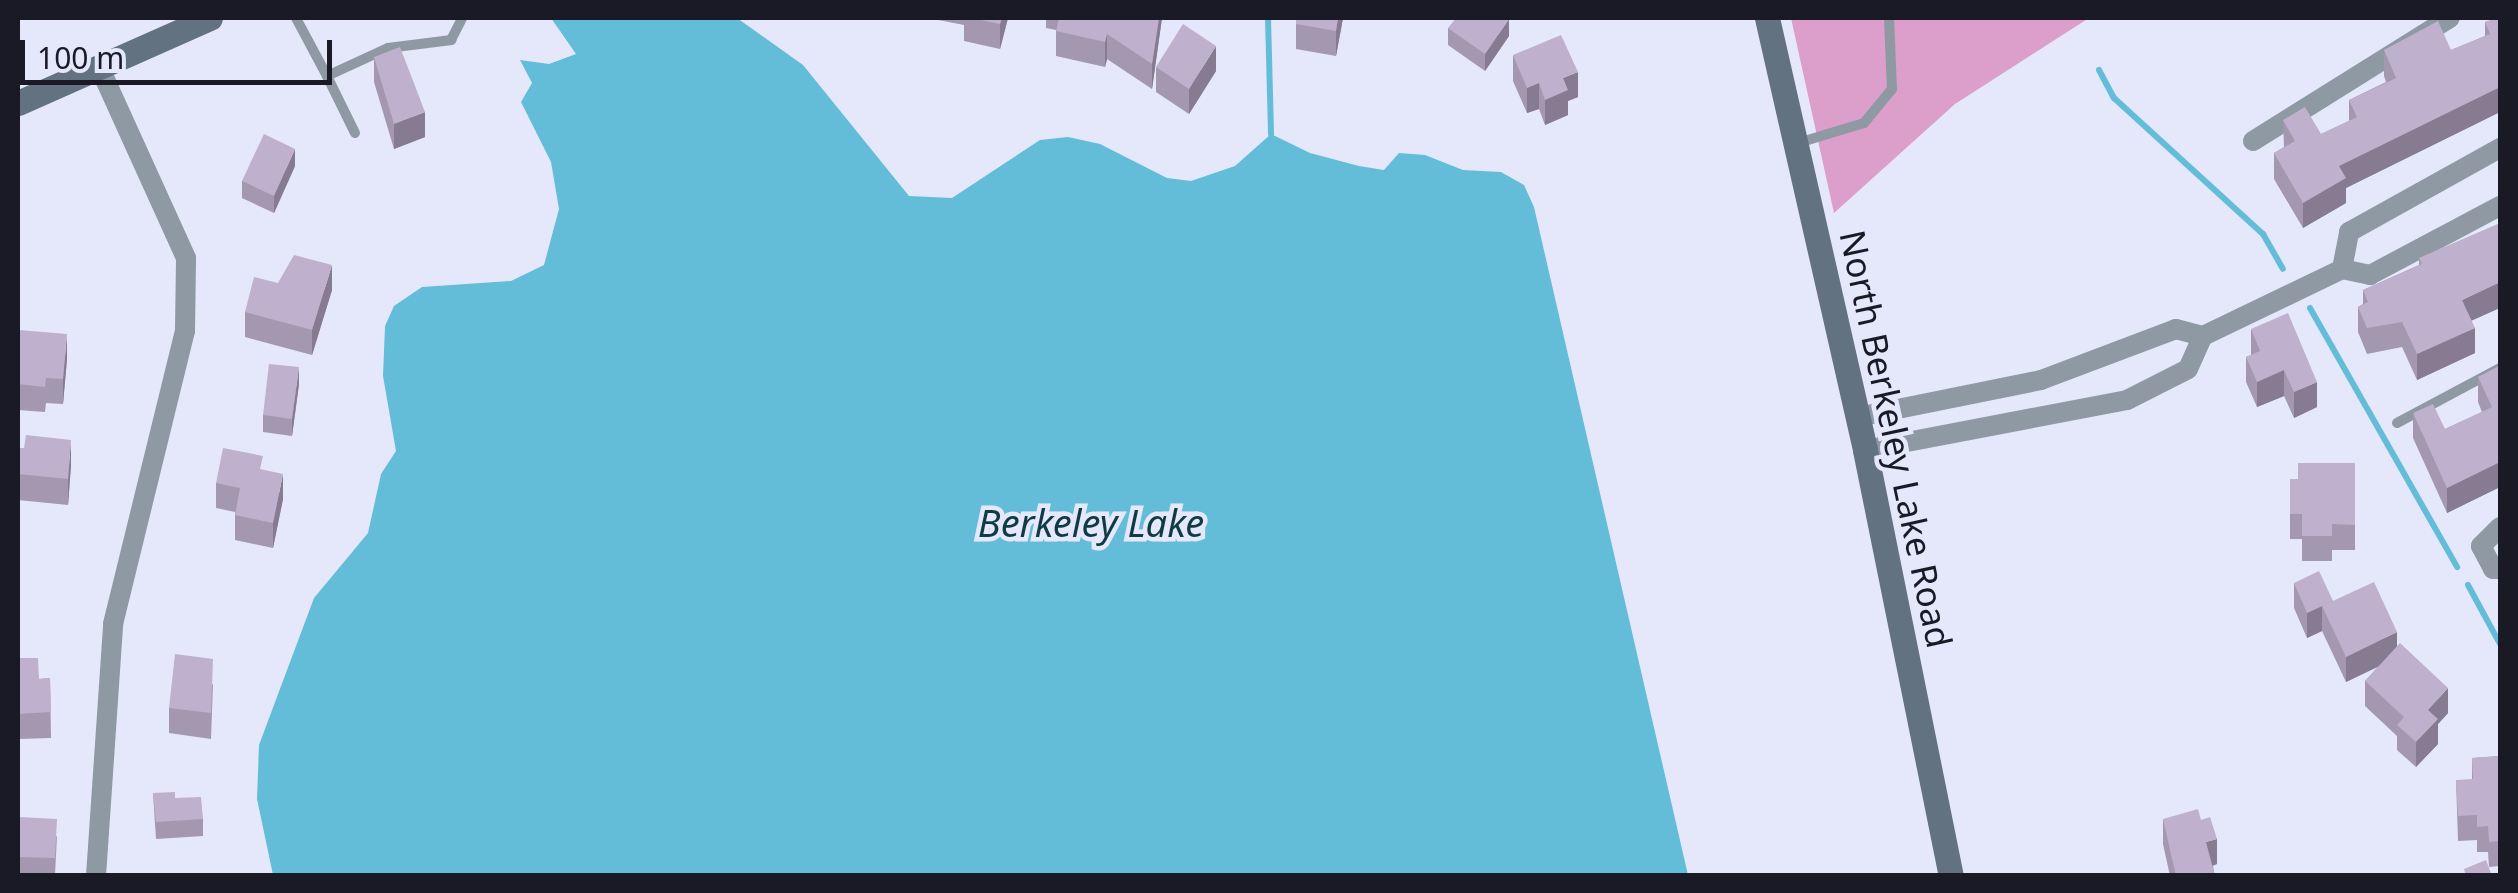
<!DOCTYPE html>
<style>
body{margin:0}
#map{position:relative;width:2518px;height:893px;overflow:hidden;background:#e5e8fb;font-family:"Noto Sans",sans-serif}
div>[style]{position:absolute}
.forest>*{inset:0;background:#dc9eca}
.water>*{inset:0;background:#64bdd8}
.stream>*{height:6px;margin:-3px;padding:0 3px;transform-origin:3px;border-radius:3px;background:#64bdd8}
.lane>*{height:10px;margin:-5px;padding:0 5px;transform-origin:5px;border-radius:5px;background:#8e99a3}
.street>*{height:20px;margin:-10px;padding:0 10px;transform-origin:10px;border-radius:10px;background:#8e99a3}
.secondary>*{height:25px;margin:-12.5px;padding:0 12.5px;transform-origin:12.5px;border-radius:12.5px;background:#637281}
.wall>*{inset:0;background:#a497b0}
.shaded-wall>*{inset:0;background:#867b90}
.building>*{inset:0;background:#bfb0cd}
span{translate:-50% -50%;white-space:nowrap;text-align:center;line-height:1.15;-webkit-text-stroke:9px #e5e8fb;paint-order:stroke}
.street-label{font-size:35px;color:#191a25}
.water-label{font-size:38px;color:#103a45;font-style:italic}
.frame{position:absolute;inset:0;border:20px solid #191a25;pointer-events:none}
.scale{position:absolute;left:20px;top:40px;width:312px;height:45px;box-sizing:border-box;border:5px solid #191a25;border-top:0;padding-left:12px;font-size:30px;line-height:35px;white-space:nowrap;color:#191a25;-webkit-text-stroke:8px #e5e8fb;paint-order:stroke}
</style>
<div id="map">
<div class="forest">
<div style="clip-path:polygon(1791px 18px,2089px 18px,1955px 104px,1834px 213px)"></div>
</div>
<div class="water">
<div style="clip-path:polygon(551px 18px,737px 18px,803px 65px,909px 196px,952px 198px,1040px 140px,1068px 137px,1100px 144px,1167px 178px,1191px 181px,1235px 166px,1271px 134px,1310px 153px,1359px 166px,1384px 170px,1399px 153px,1425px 155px,1463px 170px,1501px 172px,1524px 185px,1534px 207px,1688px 875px,273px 875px,257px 799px,259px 745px,314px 598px,368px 533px,381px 474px,396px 451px,383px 376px,385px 326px,394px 306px,422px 287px,511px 281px,544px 265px,559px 209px,551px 162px,521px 102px,532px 83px,520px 60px,549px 64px,576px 54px)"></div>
</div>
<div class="stream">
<div style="left:1268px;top:18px;width:116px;rotate:88.5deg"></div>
<div style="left:2099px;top:70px;width:32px;rotate:62deg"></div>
<div style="left:2114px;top:98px;width:202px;rotate:42.4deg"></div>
<div style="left:2263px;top:234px;width:40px;rotate:60.3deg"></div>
<div style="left:2310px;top:308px;width:298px;rotate:60.4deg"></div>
<div style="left:2468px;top:585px;width:67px;rotate:61.5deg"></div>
</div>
<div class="lane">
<div style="left:296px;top:18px;width:66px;rotate:61.9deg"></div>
<div style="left:355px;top:133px;width:64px;rotate:-116.2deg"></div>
<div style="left:327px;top:76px;width:67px;rotate:-24.7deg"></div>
<div style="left:388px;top:48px;width:64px;rotate:-7.2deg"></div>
<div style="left:451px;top:40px;width:25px;rotate:-63deg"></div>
<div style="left:1798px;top:143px;width:69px;rotate:-16.9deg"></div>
<div style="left:1864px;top:123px;width:44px;rotate:-50.5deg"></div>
<div style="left:1892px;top:89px;width:71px;rotate:-92.4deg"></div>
<div style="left:2397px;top:423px;width:117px;rotate:-28.1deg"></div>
</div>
<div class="street">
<div style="left:2253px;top:141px;width:232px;rotate:-32deg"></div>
<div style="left:2342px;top:269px;width:38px;rotate:-79deg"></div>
<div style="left:2349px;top:232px;width:173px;rotate:-29.1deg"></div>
<div style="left:1858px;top:417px;width:187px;rotate:-11.4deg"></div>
<div style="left:2041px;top:380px;width:144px;rotate:-20.7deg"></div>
<div style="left:2176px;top:329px;width:28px;rotate:15deg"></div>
<div style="left:1865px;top:450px;width:267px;rotate:-10.8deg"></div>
<div style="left:2127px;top:400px;width:68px;rotate:-26.9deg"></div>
<div style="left:2188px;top:369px;width:36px;rotate:-66deg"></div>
<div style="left:2203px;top:336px;width:154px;rotate:-25.7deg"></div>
<div style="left:2342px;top:269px;width:29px;rotate:12deg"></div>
<div style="left:2370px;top:275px;width:147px;rotate:-28deg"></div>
<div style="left:2500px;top:527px;width:27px;rotate:135deg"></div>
<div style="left:2481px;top:546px;width:26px;rotate:62deg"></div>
<div style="left:2493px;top:569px;width:7px"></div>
<div style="left:96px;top:876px;width:253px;rotate:-86.1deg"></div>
<div style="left:113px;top:624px;width:302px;rotate:-76.2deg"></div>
<div style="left:185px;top:331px;width:73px;rotate:-89.2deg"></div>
<div style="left:186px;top:258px;width:209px;rotate:-114.4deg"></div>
</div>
<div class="secondary">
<div style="left:1767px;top:18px;width:443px;rotate:77.2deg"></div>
<div style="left:1865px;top:450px;width:435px;rotate:78.6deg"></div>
<div style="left:18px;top:103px;width:210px;rotate:-23.9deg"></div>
</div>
<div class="wall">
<div style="clip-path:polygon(928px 18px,1008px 18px,1000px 49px,964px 41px,964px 25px)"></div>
<div style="clip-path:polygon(1046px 18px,1162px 18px,1152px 89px,1107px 59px,1105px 67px,1056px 56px,1056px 30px,1046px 28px)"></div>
<div style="clip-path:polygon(1296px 18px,1343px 18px,1336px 56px,1296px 49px)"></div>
<div style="clip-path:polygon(2500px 18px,2500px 112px,2346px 188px,2346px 203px,2303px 228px,2274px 179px,2274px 153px,2284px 147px,2283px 120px,2321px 134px,2349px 121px,2349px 100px,2386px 82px,2384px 76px,2384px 50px,2451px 50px,2485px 36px,2485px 22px)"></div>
<div style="clip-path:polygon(1448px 28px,1509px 36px,1485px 71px,1448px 45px)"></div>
<div style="clip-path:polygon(1513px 55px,1578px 97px,1568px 101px,1568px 115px,1545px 125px,1539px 109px,1527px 113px,1513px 81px)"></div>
<div style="clip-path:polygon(374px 57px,425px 137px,394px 149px,374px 82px)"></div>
<div style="clip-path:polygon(1156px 67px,1216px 71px,1189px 114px,1156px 92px)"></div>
<div style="clip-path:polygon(295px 166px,274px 213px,242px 198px,242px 181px)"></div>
<div style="clip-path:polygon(2419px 258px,2471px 321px,2475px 353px,2417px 380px,2402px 347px,2367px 354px,2358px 332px,2358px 307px,2363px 304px,2363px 290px,2419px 265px)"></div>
<div style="clip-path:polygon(278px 283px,332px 290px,312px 355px,245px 337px,245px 312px)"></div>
<div style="clip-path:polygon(2251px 329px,2317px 407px,2294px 418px,2284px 396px,2257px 407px,2246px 382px,2246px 357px,2251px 355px)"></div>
<div style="clip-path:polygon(18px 346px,67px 359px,63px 404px,46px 403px,45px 412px,18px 410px)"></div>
<div style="clip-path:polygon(2500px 370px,2500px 487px,2447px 513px,2413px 438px,2413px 413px,2445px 429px,2482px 412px,2478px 402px,2478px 377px)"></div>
<div style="clip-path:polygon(299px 384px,292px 436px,263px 432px,263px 415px)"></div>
<div style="clip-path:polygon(18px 448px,71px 465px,68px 505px,18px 500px)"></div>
<div style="clip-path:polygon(2355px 463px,2355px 550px,2332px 550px,2332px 561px,2302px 561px,2302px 539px,2290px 539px,2290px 479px,2298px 479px)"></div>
<div style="clip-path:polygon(263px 470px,283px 499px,273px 548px,235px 540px,235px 512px,216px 508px,216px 483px)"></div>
<div style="clip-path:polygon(2294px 583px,2333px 601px,2397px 646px,2448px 713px,2438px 724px,2438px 744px,2416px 767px,2397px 750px,2397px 736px,2365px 706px,2365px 681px,2378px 667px,2346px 682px,2322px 631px,2307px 638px,2294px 608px)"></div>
<div style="clip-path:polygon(18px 658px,39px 679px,50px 678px,51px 738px,18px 739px)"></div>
<div style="clip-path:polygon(213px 684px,211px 739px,169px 733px,169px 708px)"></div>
<div style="clip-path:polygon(2500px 756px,2500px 866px,2489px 867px,2488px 852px,2477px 852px,2477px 840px,2458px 841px,2456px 780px,2472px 780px,2472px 758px)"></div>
<div style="clip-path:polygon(153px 793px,175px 798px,203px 819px,203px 836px,156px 839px)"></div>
<div style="clip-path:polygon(2163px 819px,2217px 864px,2213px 866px,2215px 876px,2170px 876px,2163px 844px)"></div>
<div style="clip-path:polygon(57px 836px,55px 875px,18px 874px,18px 857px)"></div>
</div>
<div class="shaded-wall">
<div style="clip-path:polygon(1002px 18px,1008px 18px,1000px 49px,1000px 24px)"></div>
<div style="clip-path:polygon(1159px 18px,1162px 18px,1152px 89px,1152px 64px)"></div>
<div style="clip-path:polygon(1338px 18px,1343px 18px,1336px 56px,1336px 31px)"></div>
<div style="clip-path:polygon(1509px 19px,1509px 36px,1485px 71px,1485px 54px)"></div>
<div style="clip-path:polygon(1107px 34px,1107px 59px,1105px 67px,1105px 42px)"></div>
<div style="clip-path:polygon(1216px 46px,1216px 71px,1189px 114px,1189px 89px)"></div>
<div style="clip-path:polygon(1578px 72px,1578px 97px,1568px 101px,1568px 115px,1545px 125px,1545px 100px,1563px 78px)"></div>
<div style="clip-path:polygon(1539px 83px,1539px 109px,1527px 113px,1527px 88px)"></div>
<div style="clip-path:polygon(2500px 87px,2500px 112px,2346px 188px,2346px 203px,2303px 228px,2303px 203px,2339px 166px)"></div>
<div style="clip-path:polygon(425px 112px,425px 137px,394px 149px,394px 124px)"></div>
<div style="clip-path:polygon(295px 149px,295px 166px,274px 213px,274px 196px)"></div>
<div style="clip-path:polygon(332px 265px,332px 290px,312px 355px,312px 330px)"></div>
<div style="clip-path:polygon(2500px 282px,2500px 308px,2462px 325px,2462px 300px)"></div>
<div style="clip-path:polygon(2475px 328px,2475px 353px,2417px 380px,2417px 354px)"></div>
<div style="clip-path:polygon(67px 334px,67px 359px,63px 404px,63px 379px)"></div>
<div style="clip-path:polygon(299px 367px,299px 384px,292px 436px,292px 419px)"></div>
<div style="clip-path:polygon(2284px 370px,2284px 396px,2257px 407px,2257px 382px)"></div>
<div style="clip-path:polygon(2317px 382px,2317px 407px,2294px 418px,2294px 392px)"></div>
<div style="clip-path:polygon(71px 440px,71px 465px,68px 505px,68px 479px)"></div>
<div style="clip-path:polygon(2500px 462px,2500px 487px,2447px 513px,2447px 488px)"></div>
<div style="clip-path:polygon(283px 474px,283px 499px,273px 548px,273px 523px)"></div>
<div style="clip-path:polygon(2333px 601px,2322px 606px,2322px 631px,2307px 638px,2307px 613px)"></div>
<div style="clip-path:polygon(2397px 632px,2397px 657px,2346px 682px,2346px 657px)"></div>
<div style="clip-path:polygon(2448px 688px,2448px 713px,2438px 724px,2438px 744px,2416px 767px,2416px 742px,2428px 710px)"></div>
<div style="clip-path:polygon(2217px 839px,2217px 864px,2206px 867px,2206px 842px)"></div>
</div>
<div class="building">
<div style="clip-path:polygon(971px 18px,1002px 18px,1000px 24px)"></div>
<div style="clip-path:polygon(1059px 18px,1159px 18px,1152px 64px,1107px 34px,1105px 42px,1056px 31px)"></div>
<div style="clip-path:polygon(1296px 18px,1338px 18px,1336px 31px,1296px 24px)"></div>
<div style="clip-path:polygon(1456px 18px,1507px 18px,1509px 19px,1485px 54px,1448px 28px)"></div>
<div style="clip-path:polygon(2496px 18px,2500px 18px,2500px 87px,2339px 166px,2346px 178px,2303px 203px,2274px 153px,2295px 141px,2283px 120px,2305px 107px,2321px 134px,2357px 117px,2349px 100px,2396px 78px,2384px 50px,2438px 21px,2451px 50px,2490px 34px,2485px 22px)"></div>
<div style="clip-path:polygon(1183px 24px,1216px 46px,1189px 89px,1156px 67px)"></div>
<div style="clip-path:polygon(1561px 35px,1578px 72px,1563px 78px,1568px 90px,1545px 100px,1539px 83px,1527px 88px,1513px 55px)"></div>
<div style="clip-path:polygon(400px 47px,425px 112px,394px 124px,374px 57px)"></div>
<div style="clip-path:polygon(264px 134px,295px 149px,274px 196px,242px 181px)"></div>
<div style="clip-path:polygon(2500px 223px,2500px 282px,2462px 300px,2475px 328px,2417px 354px,2402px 322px,2367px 328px,2358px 307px,2368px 302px,2363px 290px,2422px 264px,2419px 258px)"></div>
<div style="clip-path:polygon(294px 255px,332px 265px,312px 330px,245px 312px,254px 277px,278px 283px)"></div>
<div style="clip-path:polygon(2288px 313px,2317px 382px,2294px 392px,2284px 370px,2257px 382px,2246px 357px,2260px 351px,2251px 329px)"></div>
<div style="clip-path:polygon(19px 330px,67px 334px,63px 379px,46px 378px,45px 387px,18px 384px)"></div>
<div style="clip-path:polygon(269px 364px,299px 367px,292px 419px,263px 415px)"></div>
<div style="clip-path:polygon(2499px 366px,2500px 370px,2500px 462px,2447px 488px,2413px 413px,2433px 404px,2445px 429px,2492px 407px,2478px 377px)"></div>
<div style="clip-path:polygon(26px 435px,71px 440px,68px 479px,18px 474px,18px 448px,24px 448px)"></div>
<div style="clip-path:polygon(223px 448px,263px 456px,260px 469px,283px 474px,273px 523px,235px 515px,240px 488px,216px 483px)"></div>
<div style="clip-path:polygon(2298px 463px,2355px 463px,2355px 525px,2332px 524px,2332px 536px,2302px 536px,2302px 514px,2290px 514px,2290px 479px,2298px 479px)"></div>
<div style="clip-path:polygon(2319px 571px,2333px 601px,2307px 613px,2294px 583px)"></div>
<div style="clip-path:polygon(2374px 582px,2397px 632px,2346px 657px,2322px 606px)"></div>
<div style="clip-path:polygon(2400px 643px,2448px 688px,2428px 710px,2438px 719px,2416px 742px,2397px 725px,2404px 717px,2365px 681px)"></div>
<div style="clip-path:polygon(175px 654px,213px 659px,211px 713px,169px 708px)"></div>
<div style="clip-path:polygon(18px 658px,38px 658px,39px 679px,50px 678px,51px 712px,18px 714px)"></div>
<div style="clip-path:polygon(2500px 756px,2500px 841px,2489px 842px,2488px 826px,2477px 827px,2477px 815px,2458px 816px,2456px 780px,2473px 779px,2472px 758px)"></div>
<div style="clip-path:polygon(175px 792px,175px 798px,201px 797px,203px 819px,156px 822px,153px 793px)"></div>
<div style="clip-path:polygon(2198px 809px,2201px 820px,2210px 817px,2217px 839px,2206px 842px,2215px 876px,2176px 876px,2163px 819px)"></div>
<div style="clip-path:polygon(19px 817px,57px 819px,55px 858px,18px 857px)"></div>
<div style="clip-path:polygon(2486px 860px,2492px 876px,2466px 876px,2464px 869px)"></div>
</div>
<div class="street-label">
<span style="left:1896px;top:439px;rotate:78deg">North Berkeley Lake Road</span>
</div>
<div class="water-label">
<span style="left:1091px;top:523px">Berkeley Lake</span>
</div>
<div class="frame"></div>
<div class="scale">100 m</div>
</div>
